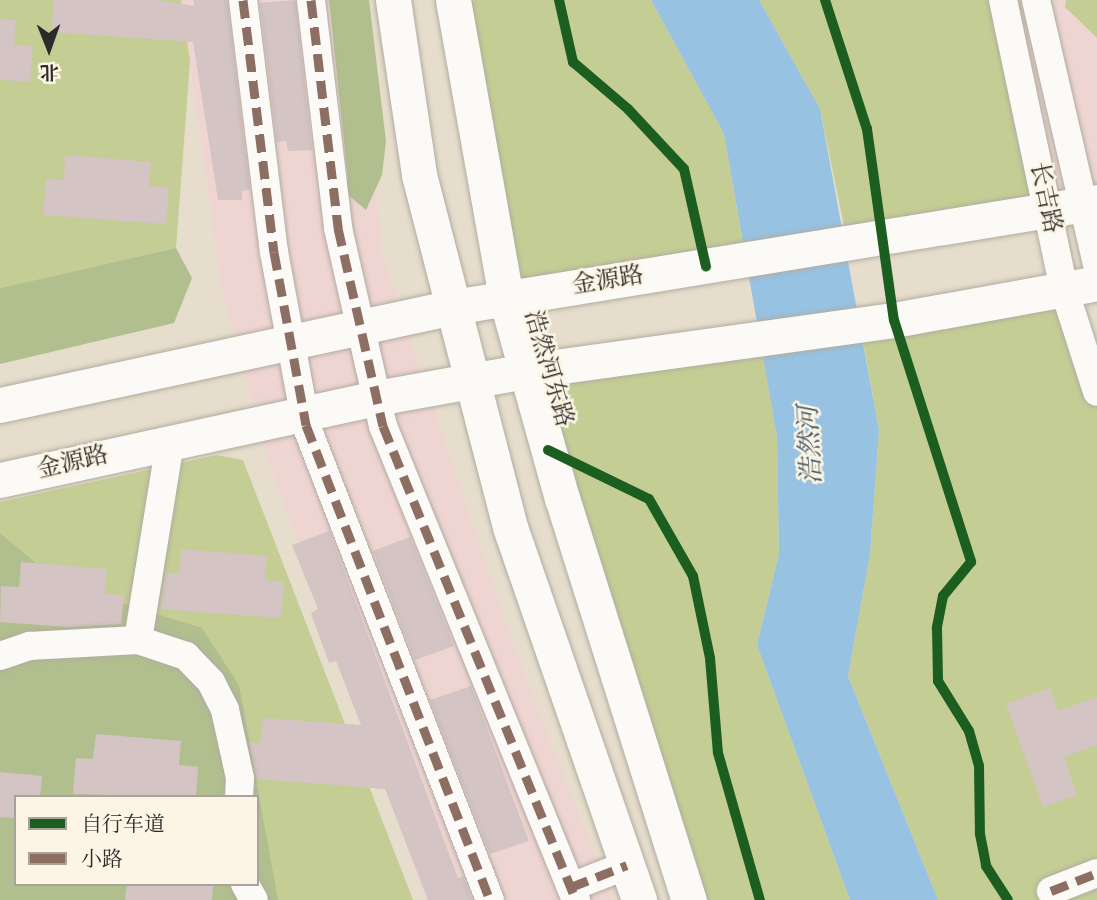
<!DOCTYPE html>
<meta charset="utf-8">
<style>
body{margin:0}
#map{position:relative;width:1097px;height:900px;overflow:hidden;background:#e6ddcc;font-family:"Sorts Mill Goudy","Noto Serif SC",serif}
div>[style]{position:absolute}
.built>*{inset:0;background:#efd5d2}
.green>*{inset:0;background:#c4ce94}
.forest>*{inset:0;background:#b1bf8e}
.water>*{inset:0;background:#97c2e1}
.building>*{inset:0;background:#d4c4c3}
.roads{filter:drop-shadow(0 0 2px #b1aca1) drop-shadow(0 0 2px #b1aca1)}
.minor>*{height:28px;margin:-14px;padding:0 14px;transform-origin:14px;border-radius:14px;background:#fbfaf7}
.major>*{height:35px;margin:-17.5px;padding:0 17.5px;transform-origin:17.5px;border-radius:17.5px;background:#fbfaf7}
.quiet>*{height:9px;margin-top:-4.5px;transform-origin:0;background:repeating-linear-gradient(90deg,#8d6e63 0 18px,transparent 0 27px)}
.cycleway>*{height:10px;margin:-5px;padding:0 5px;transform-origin:5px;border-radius:5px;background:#1b5e20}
span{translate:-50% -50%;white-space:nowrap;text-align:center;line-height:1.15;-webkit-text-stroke:5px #fcf5e5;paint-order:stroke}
.street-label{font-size:24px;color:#2b2b2b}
.water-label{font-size:26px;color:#415564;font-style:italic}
.legend{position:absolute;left:14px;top:795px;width:245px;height:91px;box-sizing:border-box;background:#fcf5e5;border:2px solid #a8a49b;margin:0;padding:9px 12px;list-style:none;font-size:21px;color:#2b2b2b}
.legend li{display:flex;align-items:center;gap:14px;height:35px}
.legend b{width:35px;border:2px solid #a8a49b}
.north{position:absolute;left:14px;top:14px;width:70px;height:70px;-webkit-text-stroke:5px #fcf5e5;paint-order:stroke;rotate:179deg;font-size:19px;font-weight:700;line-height:28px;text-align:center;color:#2b2b2b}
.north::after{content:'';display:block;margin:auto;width:24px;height:32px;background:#2b2b2b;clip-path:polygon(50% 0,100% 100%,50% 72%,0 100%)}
</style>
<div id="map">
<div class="built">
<div style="clip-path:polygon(181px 0,356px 0,382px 253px,517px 655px,612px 900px,426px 900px,266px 453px,222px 291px)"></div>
<div style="clip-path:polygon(1003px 0,1097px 0,1097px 202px,1047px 211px)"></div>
</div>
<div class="green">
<div style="clip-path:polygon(0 0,181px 0,190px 61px,176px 248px,0 288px)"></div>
<div style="clip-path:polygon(453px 0,651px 0,724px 134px,746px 261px,506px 298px)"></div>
<div style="clip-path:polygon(759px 0,1003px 0,1047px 211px,848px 245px,820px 109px)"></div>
<div style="clip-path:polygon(1066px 0,1097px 0,1097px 38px,1065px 7px)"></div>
<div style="clip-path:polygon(1064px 289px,1097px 392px,1097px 900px,938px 900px,848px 676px,870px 554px,879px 430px,860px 324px)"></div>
<div style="clip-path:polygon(760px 338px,777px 437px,779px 554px,757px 645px,850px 900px,689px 900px,526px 371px)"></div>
<div style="clip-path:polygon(evenodd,217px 455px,243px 460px,413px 900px,0 900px,0 502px,217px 455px,16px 797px,257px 797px,257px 884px,16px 884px,16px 797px)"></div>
</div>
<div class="forest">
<div style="clip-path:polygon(329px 0,369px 0,386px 141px,382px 175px,366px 210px,340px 188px,348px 179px)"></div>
<div style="clip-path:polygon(176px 248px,192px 278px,174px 323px,0 364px,0 288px)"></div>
<div style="clip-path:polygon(evenodd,0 533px,62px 585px,202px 628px,239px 685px,278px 900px,0 900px,0 533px,16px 797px,257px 797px,257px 884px,16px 884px,16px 797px)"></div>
</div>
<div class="water">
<div style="clip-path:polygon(651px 0,759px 0,820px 109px,879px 430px,870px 554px,848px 676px,938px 900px,850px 900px,757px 645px,779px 554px,777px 437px,724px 134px)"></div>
</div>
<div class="building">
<div style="clip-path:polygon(54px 0,158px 0,194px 6px,193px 0,227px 0,250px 190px,242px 191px,242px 200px,218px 200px,193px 42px,51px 32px)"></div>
<div style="clip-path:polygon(295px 0,312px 150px,288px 151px,286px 141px,277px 142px,260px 3px)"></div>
<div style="clip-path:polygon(0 19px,16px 20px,14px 45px,33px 46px,30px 82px,0 80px)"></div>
<div style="clip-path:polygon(65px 155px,151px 162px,149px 186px,169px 188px,166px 224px,43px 215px,46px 179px,64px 180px)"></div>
<div style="clip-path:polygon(329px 531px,458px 878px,463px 876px,472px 900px,428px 900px,385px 789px,257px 779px,249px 742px,260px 743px,263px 718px,361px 725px,336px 661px,329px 663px,311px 613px,318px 609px,292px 545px)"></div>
<div style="clip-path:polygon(410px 537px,454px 646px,415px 660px,373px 551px)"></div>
<div style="clip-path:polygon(181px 549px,267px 556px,265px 580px,284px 582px,281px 618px,160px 609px,166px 573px,179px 574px)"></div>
<div style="clip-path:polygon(21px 562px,107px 569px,105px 594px,124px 595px,121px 624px,68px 627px,0 622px,1px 586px,19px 587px)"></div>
<div style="clip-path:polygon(471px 686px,529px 841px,490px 854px,430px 700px)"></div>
<div style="clip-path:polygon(1050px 688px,1058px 711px,1097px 697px,1097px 745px,1064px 757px,1077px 795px,1043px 807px,1006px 704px)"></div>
<div style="clip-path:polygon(96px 734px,181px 741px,179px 765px,198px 767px,196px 797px,73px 794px,76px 758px,93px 759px)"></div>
<div style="clip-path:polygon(0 772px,42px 776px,40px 797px,16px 797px,16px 818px,0 817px)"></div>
<div style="clip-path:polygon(127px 884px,213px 884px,212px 900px,125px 900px)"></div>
</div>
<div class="roads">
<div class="minor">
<div style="left:243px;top:0;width:254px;rotate:83deg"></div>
<div style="left:274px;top:252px;width:176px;rotate:79.5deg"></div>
<div style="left:306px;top:425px;width:509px;rotate:68.83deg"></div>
<div style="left:311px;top:0;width:230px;rotate:83.2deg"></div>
<div style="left:338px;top:228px;width:203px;rotate:77.2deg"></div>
<div style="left:383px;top:426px;width:512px;rotate:67.85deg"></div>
<div style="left:1003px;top:0;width:295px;rotate:78.1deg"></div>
<div style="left:1064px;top:289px;width:108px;rotate:72.2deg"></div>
<div style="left:1036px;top:0;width:271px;rotate:77deg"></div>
<div style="left:138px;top:640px;width:201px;rotate:-80.8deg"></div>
<div style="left:0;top:656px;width:31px;rotate:-19deg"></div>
<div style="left:29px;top:646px;width:109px;rotate:-3.2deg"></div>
<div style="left:138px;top:640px;width:51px;rotate:18.4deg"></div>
<div style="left:186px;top:656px;width:36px;rotate:46deg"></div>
<div style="left:211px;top:682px;width:31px;rotate:63deg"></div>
<div style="left:225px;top:710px;width:70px;rotate:77.6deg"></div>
<div style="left:240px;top:778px;width:19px;rotate:93deg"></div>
<div style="left:245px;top:884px;width:18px;rotate:61deg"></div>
<div style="left:571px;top:887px;width:60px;rotate:-21.4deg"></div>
<div style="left:1051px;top:891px;width:49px;rotate:-21.4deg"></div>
</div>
<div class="major">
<div style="left:393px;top:0;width:177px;rotate:81.5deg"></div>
<div style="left:419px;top:175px;width:364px;rotate:75.5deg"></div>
<div style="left:510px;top:527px;width:395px;rotate:70.9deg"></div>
<div style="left:453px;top:0;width:303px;rotate:79.9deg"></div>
<div style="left:506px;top:298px;width:208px;rotate:74.4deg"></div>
<div style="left:562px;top:498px;width:422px;rotate:72.5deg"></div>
<div style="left:0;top:405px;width:463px;rotate:-12.2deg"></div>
<div style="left:453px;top:307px;width:653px;rotate:-9.26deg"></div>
<div style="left:0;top:480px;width:385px;rotate:-12.3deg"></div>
<div style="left:376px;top:398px;width:152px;rotate:-10.2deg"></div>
<div style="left:526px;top:371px;width:372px;rotate:-7.9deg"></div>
<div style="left:894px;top:320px;width:206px;rotate:-10.3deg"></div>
</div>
</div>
<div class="quiet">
<div style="left:243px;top:0;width:254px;rotate:83deg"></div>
<div style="left:274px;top:252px;width:176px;rotate:79.5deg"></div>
<div style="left:306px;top:425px;width:509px;rotate:68.83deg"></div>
<div style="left:311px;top:0;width:230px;rotate:83.2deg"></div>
<div style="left:338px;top:228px;width:203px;rotate:77.2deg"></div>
<div style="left:383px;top:426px;width:512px;rotate:67.85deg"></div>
<div style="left:571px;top:887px;width:60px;rotate:-21.4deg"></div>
<div style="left:1051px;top:891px;width:49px;rotate:-21.4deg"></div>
</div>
<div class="cycleway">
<div style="left:559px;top:0;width:64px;rotate:77.3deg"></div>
<div style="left:573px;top:62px;width:72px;rotate:40.5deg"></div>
<div style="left:628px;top:109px;width:82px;rotate:47deg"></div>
<div style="left:684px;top:169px;width:100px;rotate:77.3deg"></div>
<div style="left:825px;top:0;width:136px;rotate:72deg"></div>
<div style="left:867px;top:129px;width:193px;rotate:82deg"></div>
<div style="left:894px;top:320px;width:254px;rotate:72.3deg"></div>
<div style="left:971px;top:562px;width:44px;rotate:129.5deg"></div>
<div style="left:943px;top:596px;width:33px;rotate:101deg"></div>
<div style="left:937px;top:628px;width:53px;rotate:88.9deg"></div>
<div style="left:938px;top:681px;width:59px;rotate:58.2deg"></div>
<div style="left:969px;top:731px;width:36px;rotate:74deg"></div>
<div style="left:979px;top:766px;width:68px;rotate:89.2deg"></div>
<div style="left:980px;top:834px;width:33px;rotate:79deg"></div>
<div style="left:986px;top:866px;width:40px;rotate:57.1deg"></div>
<div style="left:548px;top:450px;width:112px;rotate:25.9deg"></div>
<div style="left:649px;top:499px;width:89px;rotate:60.3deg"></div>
<div style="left:693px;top:576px;width:84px;rotate:78.3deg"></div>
<div style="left:710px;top:658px;width:95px;rotate:85.2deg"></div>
<div style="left:718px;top:753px;width:153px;rotate:74.1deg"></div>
</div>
<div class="street-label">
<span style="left:1044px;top:198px;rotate:78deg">长吉路</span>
<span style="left:608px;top:282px;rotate:-9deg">金源路</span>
<span style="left:547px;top:369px;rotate:74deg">浩然河东路</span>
<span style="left:73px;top:464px;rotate:-13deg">金源路</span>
</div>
<div class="water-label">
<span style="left:812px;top:445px;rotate:-93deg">浩然河</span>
</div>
<ul class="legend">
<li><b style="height:9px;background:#1b5e20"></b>自行车道</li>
<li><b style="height:9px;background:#8d6e63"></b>小路</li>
</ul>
<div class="north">北</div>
</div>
